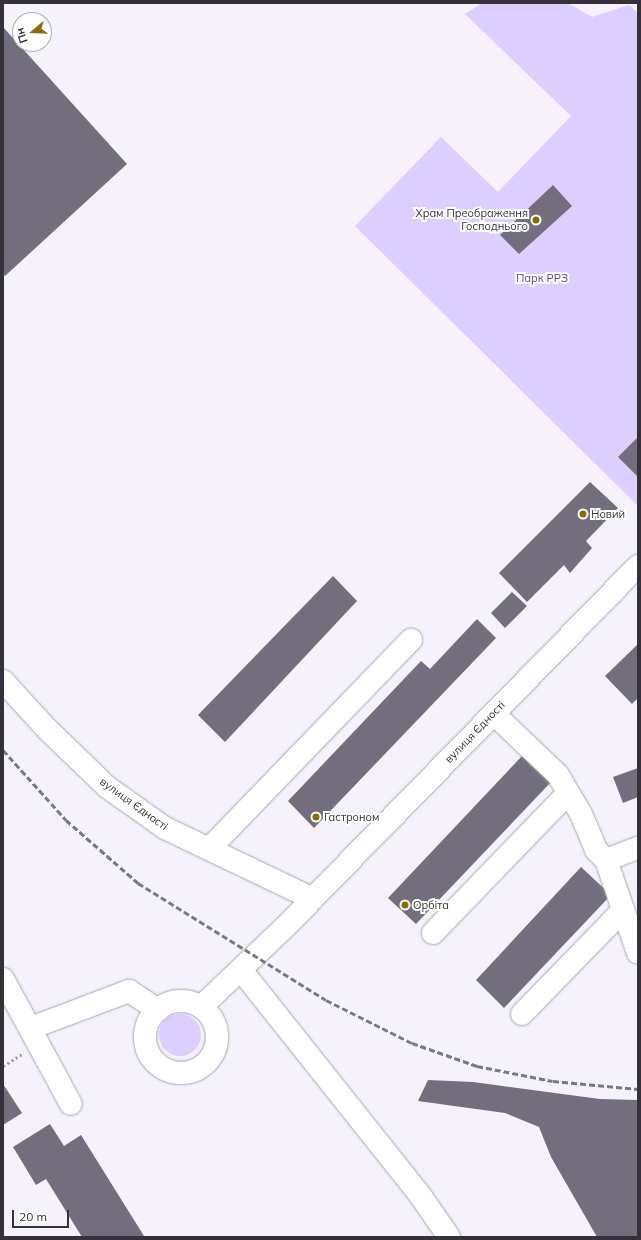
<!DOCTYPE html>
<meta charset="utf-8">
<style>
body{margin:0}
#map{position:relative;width:641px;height:1240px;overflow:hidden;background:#f5f2fc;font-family:Mulish,sans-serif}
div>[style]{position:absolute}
.green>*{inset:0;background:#dccefe}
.round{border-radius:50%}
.building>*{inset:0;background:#736e7e}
.path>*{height:2.5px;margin-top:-1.25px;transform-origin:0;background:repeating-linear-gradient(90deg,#a19ea7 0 2px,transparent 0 5px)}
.roads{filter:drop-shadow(0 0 1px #aaa6b6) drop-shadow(0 0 1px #aaa6b6)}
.minor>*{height:22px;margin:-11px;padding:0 11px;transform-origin:11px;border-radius:11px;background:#fff}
.minor>.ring{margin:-11px;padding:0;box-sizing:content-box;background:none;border:22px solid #fff;border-radius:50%}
.rail>*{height:3px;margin-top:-1.5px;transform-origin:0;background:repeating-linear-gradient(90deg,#7a787f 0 6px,transparent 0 9px)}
.dots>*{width:11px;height:11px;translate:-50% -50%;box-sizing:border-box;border:2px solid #fff;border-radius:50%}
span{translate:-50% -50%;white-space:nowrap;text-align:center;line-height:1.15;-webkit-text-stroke:4px #fff;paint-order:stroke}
.poi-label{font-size:11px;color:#343238}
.right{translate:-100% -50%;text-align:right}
.left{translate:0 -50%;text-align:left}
.park-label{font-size:11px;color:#5a3f86}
.street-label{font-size:11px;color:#343238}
.frame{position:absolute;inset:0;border:4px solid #343238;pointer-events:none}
.north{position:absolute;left:12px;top:12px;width:40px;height:40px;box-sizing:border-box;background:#fff;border:1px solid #aeadaf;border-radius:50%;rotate:251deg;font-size:11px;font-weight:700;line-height:16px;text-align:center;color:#343238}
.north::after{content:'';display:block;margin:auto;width:14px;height:18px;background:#896b09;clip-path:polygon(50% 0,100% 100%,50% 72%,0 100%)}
.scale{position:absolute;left:12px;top:1210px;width:57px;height:18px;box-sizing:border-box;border:2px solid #343238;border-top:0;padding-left:5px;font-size:12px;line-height:14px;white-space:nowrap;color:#343238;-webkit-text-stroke:3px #fff;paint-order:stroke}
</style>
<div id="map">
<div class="green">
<div style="clip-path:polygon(482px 3px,568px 3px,592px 17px,629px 5px,638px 13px,638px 506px,355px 226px,441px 137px,498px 192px,571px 116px,465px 14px)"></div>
<div class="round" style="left:159px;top:1014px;width:42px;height:42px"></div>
</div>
<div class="building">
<div style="clip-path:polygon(3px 27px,127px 164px,5px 276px,3px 274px)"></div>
<div style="clip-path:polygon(553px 185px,572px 206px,519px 254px,500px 235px)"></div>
<div style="clip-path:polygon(638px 437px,638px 477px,618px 457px)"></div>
<div style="clip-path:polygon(590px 482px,618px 508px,586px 541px,592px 548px,570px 573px,564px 565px,527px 602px,499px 573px)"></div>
<div style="clip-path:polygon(333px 576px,357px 601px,225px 742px,198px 715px)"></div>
<div style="clip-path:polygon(512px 592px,527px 606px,505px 628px,491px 613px)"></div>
<div style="clip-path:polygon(477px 619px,496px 638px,314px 828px,288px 801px,421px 661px,430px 669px)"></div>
<div style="clip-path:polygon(638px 644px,638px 698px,632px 704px,605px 676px)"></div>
<div style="clip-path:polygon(522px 756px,552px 781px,416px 924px,388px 898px)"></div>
<div style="clip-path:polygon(638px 768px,638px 797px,623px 803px,613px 777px)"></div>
<div style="clip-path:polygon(581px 867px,611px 895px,504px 1008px,476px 980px)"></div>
<div style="clip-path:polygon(428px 1080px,473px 1082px,600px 1099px,638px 1100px,638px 1237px,597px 1237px,551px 1157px,539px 1127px,505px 1113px,418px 1101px)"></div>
<div style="clip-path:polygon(3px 1084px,22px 1113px,3px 1125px)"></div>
<div style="clip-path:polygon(50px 1124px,64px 1146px,81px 1135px,144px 1236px,82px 1237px,46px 1179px,36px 1185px,13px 1147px)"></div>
</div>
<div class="path">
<div style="left:3px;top:1066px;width:22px;rotate:-32deg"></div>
</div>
<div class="roads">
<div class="minor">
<div style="left:3px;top:681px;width:65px;rotate:47.5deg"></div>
<div style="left:47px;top:729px;width:83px;rotate:44deg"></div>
<div style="left:107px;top:787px;width:71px;rotate:35.3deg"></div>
<div style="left:165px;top:828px;width:164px;rotate:25.6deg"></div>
<div style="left:494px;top:714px;width:88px;rotate:43.6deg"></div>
<div style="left:558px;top:775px;width:45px;rotate:59.5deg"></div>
<div style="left:581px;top:814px;width:39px;rotate:67deg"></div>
<div style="left:596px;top:850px;width:14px;rotate:45deg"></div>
<div style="left:606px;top:860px;width:98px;rotate:71deg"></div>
<div style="left:209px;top:849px;width:291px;rotate:-46deg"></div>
<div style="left:606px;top:860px;width:34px;rotate:-21deg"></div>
<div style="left:433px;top:933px;width:194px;rotate:-46deg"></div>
<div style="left:241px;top:970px;width:288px;rotate:51.5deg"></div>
<div style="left:420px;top:1195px;width:51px;rotate:55.4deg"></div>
<div style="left:3px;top:979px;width:142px;rotate:61.5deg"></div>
<div class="ring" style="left:145px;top:1001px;width:50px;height:50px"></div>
<div style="left:201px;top:1007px;width:116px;rotate:-43.6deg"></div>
<div style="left:285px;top:927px;width:505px;rotate:-45.64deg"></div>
<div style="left:522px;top:1014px;width:145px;rotate:-45.8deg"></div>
<div style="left:31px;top:1028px;width:105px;rotate:-20.7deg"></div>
<div style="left:129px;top:991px;width:35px;rotate:33deg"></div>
</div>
</div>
<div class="rail">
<div style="left:3px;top:750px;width:94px;rotate:48deg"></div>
<div style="left:66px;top:820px;width:96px;rotate:41.2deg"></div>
<div style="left:138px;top:883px;width:221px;rotate:31.9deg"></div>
<div style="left:326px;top:1000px;width:96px;rotate:26.6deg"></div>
<div style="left:412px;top:1043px;width:69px;rotate:19.5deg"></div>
<div style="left:477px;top:1066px;width:77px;rotate:11.2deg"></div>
<div style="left:553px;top:1081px;width:85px;rotate:5.4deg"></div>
</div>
<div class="dots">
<div style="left:536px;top:220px;background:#896b09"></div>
<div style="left:583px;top:514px;background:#896b09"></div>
<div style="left:316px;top:817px;background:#896b09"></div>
<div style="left:405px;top:905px;background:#896b09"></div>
</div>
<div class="poi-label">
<span class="right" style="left:528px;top:220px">Храм Преображення<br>Господнього</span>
<span class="left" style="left:591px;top:514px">Новий</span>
<span class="left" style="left:324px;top:817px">Гастроном</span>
<span class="left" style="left:413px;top:905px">Орбіта</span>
</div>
<div class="park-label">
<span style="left:542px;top:278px">Парк РРЗ</span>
</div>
<div class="street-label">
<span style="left:475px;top:732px;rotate:-46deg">вулиця Єдності</span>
<span style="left:134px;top:804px;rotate:36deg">вулиця Єдності</span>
</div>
<div class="frame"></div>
<div class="north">Пн</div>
<div class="scale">20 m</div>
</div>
